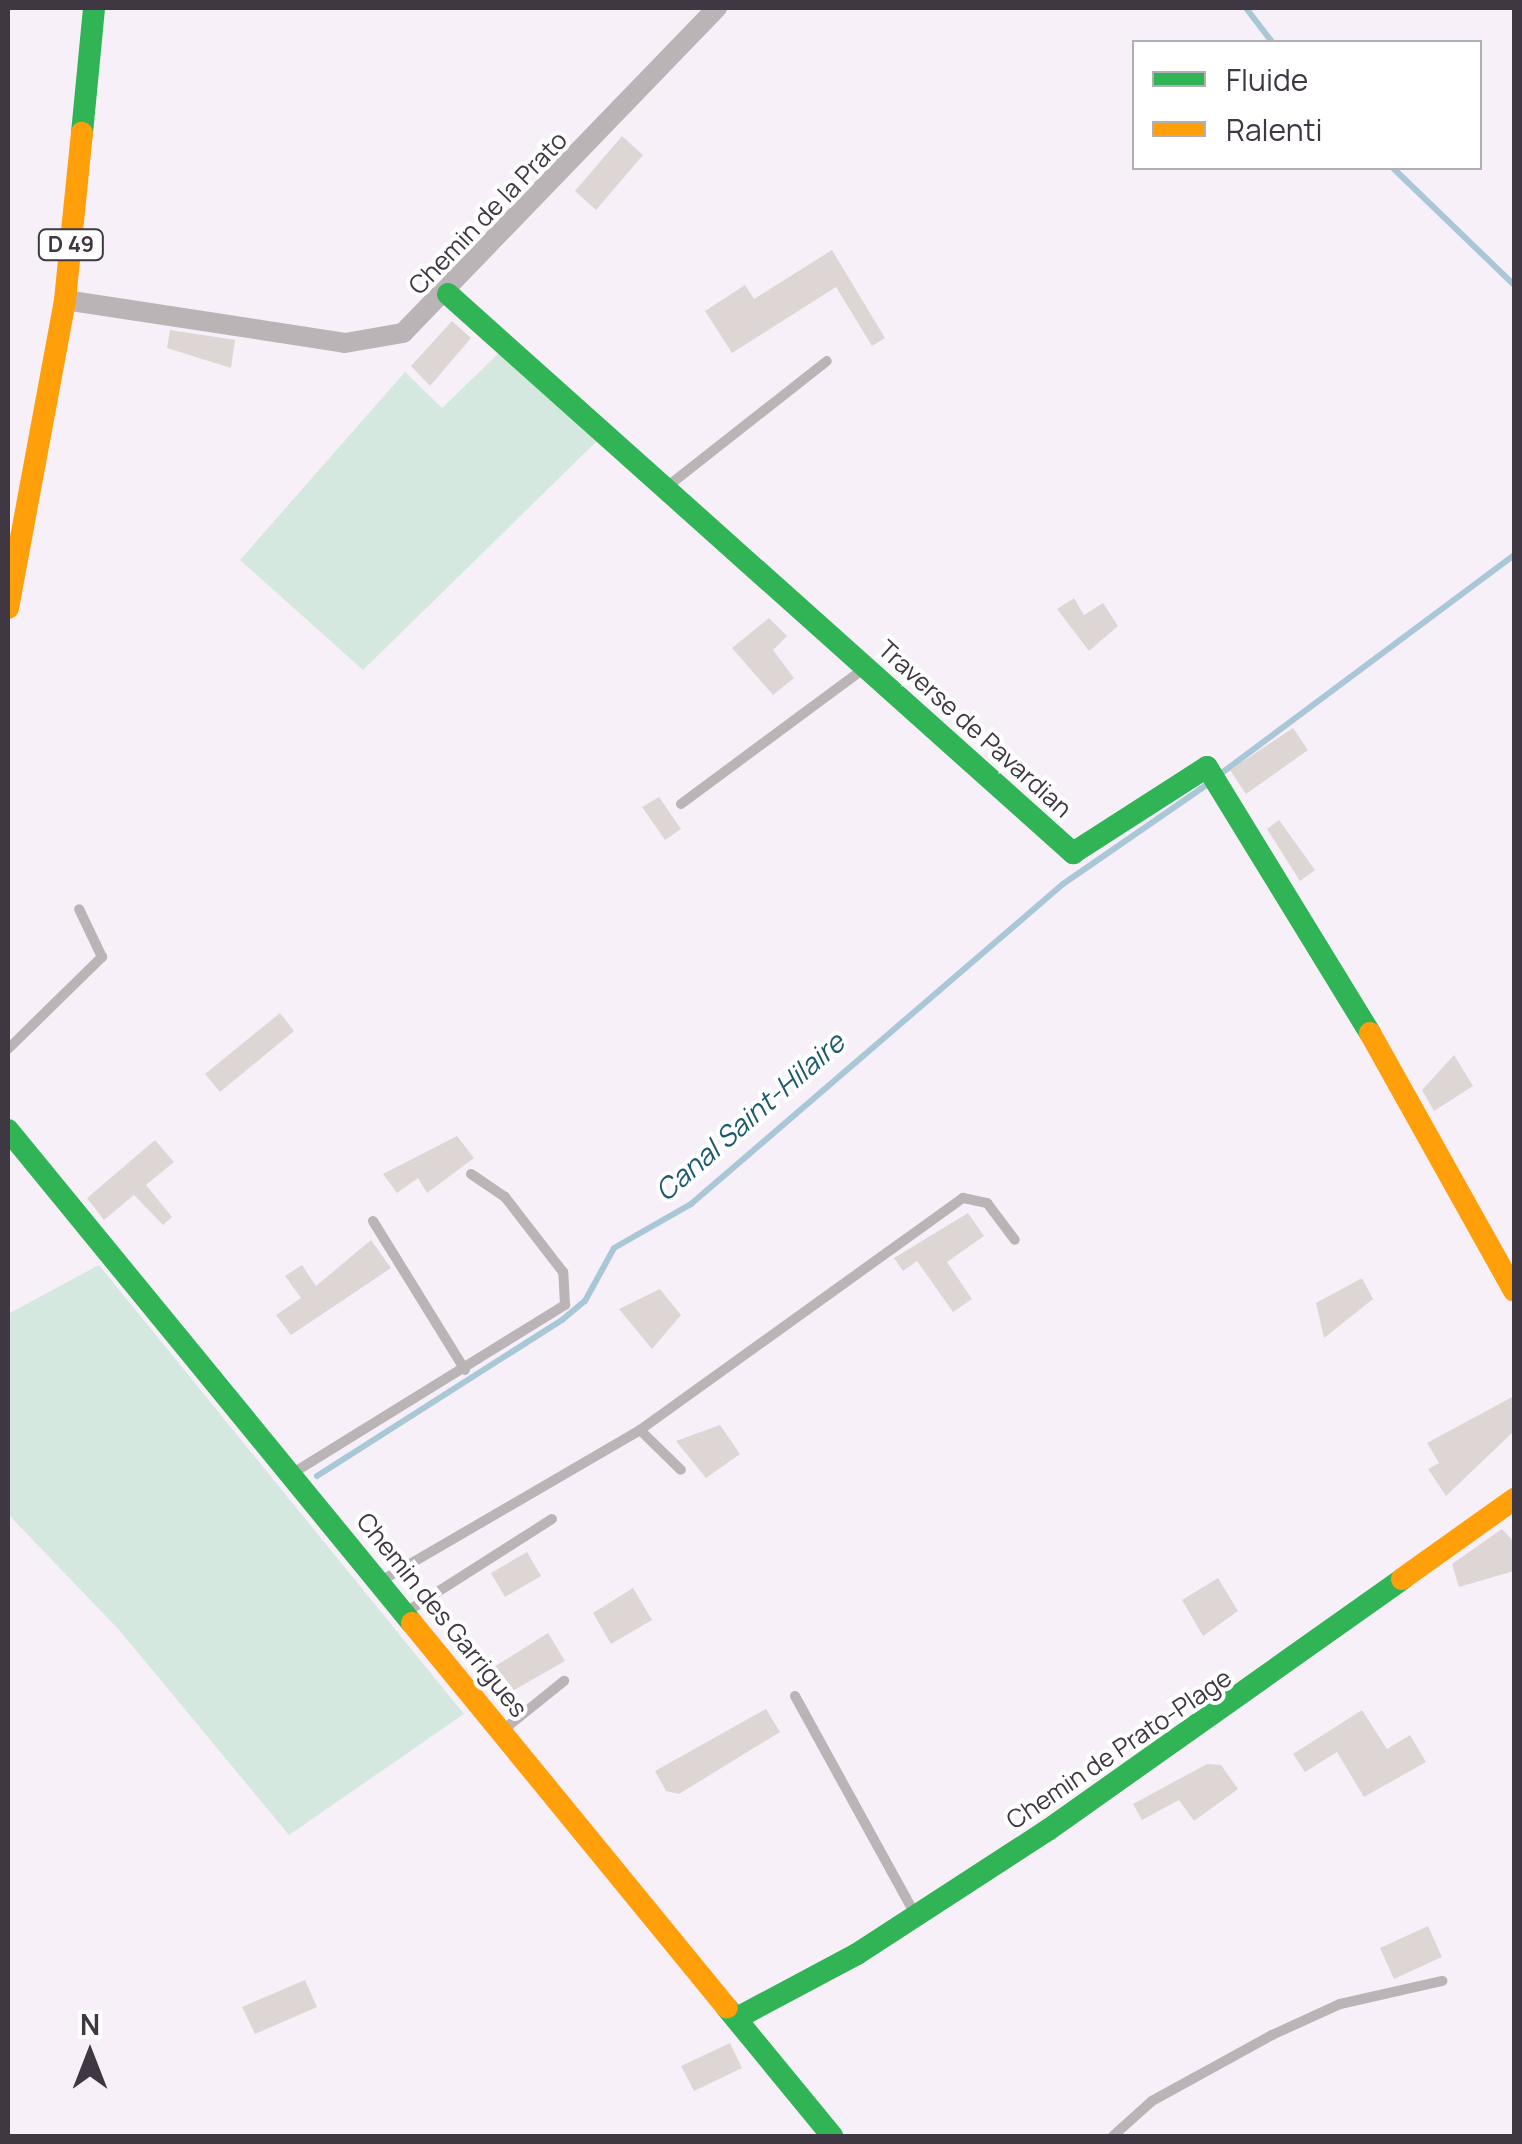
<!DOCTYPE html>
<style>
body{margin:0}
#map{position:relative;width:1522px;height:2144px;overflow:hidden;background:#f7f0f9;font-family:Manrope,sans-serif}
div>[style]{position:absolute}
.green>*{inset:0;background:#d4e8e0}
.stream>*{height:6px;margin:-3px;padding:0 3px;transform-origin:3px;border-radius:3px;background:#a9c7d7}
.building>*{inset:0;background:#ded6d5}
.lane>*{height:10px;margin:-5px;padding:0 5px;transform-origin:5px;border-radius:5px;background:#bbb4b7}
.street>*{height:20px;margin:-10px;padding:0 10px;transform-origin:10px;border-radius:10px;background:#bbb4b7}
.fast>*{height:22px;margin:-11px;padding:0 11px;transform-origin:11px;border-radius:11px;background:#30b455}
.slow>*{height:22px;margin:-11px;padding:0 11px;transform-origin:11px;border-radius:11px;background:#ff9f0a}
span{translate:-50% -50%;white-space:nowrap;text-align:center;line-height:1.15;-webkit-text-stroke:8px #fff;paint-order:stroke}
.shield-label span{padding:2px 8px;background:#fff;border:2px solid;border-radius:8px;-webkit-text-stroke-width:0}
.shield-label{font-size:22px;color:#3f3843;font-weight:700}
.street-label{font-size:25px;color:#3f3843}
.water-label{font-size:28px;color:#1d5a6e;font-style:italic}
.frame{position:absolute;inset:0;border:10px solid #3f3843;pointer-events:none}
.legend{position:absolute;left:1132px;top:40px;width:350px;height:130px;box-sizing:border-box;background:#fff;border:2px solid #b2afb4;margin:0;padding:12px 18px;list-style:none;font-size:30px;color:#3f3843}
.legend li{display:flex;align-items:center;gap:20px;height:50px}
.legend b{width:50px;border:2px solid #b2afb4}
.north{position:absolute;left:40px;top:2004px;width:100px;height:100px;-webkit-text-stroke:8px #fff;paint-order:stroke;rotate:0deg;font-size:28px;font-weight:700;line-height:40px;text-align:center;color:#3f3843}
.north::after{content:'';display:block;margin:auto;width:35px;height:45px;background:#3f3843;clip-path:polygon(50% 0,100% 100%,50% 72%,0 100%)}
</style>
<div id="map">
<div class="green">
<div style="clip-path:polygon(500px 352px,598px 440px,363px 670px,240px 560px,405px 372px,442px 408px)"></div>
<div style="clip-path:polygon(99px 1265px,464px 1714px,289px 1835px,120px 1631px,8px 1514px,8px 1314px)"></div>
</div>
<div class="stream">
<div style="left:1246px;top:8px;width:43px;rotate:52.6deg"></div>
<div style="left:1393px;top:168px;width:168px;rotate:44deg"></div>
<div style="left:1219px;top:775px;width:368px;rotate:-36.7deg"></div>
<div style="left:317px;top:1476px;width:290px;rotate:-32.5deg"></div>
<div style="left:562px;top:1320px;width:30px;rotate:-40deg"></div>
<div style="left:585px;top:1301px;width:60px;rotate:-61.3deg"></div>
<div style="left:614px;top:1248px;width:89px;rotate:-29.7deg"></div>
<div style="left:691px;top:1204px;width:491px;rotate:-40.7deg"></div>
<div style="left:1063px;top:884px;width:176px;rotate:-34.6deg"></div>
</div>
<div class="building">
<div style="clip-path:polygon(622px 136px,643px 155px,596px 210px,575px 191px)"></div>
<div style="clip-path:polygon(832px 250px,885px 338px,872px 346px,836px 287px,732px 353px,705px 311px,745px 285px,754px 299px)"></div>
<div style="clip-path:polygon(452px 321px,471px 338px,430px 386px,411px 366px)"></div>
<div style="clip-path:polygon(170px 330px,235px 340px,231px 368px,167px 348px)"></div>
<div style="clip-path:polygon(1074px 598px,1084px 615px,1103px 603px,1118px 626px,1089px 651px,1057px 609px)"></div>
<div style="clip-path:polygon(769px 618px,787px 636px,773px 650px,794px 678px,773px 695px,732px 648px)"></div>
<div style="clip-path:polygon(1293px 728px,1308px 750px,1246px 794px,1230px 770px)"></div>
<div style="clip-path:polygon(659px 797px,681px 829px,665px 840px,642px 807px)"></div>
<div style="clip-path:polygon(1279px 820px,1315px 870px,1300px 881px,1267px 829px)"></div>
<div style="clip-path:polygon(280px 1013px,294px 1031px,220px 1092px,205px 1074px)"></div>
<div style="clip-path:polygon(1454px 1055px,1473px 1086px,1434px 1111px,1422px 1090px)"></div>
<div style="clip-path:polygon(457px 1136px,474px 1158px,427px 1193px,418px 1178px,397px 1193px,383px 1174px)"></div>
<div style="clip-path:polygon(155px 1140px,174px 1162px,146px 1185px,172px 1217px,163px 1225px,134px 1195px,104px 1220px,87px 1198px)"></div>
<div style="clip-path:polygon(968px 1213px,984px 1236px,947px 1262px,972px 1299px,953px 1312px,917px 1261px,903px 1271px,894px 1258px)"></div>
<div style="clip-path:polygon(371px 1240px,391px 1268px,291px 1335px,276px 1315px,301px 1298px,285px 1276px,302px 1265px,316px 1286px)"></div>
<div style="clip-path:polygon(1362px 1278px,1373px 1299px,1324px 1338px,1316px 1303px)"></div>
<div style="clip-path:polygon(660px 1289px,681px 1315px,652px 1349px,619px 1309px)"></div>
<div style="clip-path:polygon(1514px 1396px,1514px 1431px,1446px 1496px,1428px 1469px,1439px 1463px,1427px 1443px)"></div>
<div style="clip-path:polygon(720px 1425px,740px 1454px,706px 1478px,676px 1441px)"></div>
<div style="clip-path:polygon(1502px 1529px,1514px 1542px,1514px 1571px,1459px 1587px,1452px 1564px)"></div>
<div style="clip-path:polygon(527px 1552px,541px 1576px,505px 1597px,491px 1573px)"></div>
<div style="clip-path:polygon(1218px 1578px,1238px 1611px,1203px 1636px,1182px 1600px)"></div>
<div style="clip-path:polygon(633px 1588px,652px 1620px,611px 1644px,593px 1613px)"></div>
<div style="clip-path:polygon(548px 1633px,565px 1661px,509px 1693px,494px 1667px)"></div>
<div style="clip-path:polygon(766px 1709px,780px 1732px,679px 1794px,666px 1791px,655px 1771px)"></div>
<div style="clip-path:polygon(1362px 1710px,1387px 1749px,1410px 1735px,1426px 1762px,1364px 1797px,1337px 1752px,1305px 1772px,1293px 1754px)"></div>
<div style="clip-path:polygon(1207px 1764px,1221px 1765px,1238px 1789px,1194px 1821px,1179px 1800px,1142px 1820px,1133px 1804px)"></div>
<div style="clip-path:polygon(1428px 1926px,1442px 1957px,1394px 1979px,1380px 1948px)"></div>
<div style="clip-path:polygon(305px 1980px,317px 2007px,255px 2034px,242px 2007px)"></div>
<div style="clip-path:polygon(730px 2043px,742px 2068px,694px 2091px,681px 2066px)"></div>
</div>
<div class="lane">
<div style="left:668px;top:486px;width:202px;rotate:-38.2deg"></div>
<div style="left:681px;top:804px;width:229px;rotate:-36.5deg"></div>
<div style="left:8px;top:1049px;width:132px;rotate:-44.4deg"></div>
<div style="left:102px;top:957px;width:53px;rotate:-115.6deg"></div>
<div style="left:373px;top:1221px;width:175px;rotate:58.3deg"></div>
<div style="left:640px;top:1430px;width:57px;rotate:44.3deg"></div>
<div style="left:293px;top:1473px;width:320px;rotate:-31.7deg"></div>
<div style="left:565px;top:1305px;width:33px;rotate:-93deg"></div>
<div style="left:563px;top:1272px;width:95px;rotate:-127.7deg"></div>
<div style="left:505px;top:1197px;width:41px;rotate:-145.9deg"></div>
<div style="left:379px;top:1582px;width:302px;rotate:-30.2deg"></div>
<div style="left:640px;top:1430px;width:398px;rotate:-35.7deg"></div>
<div style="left:963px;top:1198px;width:25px;rotate:12deg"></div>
<div style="left:987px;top:1203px;width:46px;rotate:52.9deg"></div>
<div style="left:406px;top:1612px;width:173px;rotate:-32.5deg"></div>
<div style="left:795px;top:1696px;width:249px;rotate:61.2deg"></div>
<div style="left:502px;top:1731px;width:80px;rotate:-38.9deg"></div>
<div style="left:1113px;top:2136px;width:52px;rotate:-41.9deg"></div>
<div style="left:1152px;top:2101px;width:137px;rotate:-28.8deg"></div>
<div style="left:1272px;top:2035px;width:75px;rotate:-24.5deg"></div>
<div style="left:1340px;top:2004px;width:105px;rotate:-12.7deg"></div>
</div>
<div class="street">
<div style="left:65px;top:300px;width:283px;rotate:8.7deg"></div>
<div style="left:345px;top:343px;width:59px;rotate:-9.8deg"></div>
<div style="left:403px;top:333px;width:452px;rotate:-46deg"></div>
</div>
<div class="fast">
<div style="left:82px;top:133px;width:126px;rotate:-84.5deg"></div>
<div style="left:448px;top:294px;width:839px;rotate:41.81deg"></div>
<div style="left:1073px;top:853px;width:159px;rotate:-32.7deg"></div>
<div style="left:1207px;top:767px;width:312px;rotate:58.5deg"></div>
<div style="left:8px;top:1130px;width:637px;rotate:50.67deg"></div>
<div style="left:727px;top:2008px;width:166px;rotate:50.6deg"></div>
<div style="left:737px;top:2018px;width:136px;rotate:-28.1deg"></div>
<div style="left:857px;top:1954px;width:228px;rotate:-33deg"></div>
<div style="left:1048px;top:1830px;width:434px;rotate:-35.3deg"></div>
</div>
<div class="slow">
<div style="left:8px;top:608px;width:313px;rotate:-79.5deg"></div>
<div style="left:65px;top:300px;width:168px;rotate:-84.2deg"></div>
<div style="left:1370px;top:1033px;width:295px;rotate:60.8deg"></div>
<div style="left:1402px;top:1579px;width:138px;rotate:-35.5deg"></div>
<div style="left:412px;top:1623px;width:497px;rotate:50.7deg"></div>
</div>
<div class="shield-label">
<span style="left:71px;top:245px">D 49</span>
</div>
<div class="street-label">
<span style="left:488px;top:213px;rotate:-46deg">Chemin de la Prato</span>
<span style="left:975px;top:729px;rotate:42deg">Traverse de Pavardian</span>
<span style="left:442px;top:1615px;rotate:51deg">Chemin des Garrigues</span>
<span style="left:1119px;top:1749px;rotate:-34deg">Chemin de Prato-Plage</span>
</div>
<div class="water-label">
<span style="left:749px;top:1116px;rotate:-41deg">Canal Saint-Hilaire</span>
</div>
<div class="frame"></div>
<ul class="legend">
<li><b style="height:12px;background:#30b455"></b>Fluide</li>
<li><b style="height:12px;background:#ff9f0a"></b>Ralenti</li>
</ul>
<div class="north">N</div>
</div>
